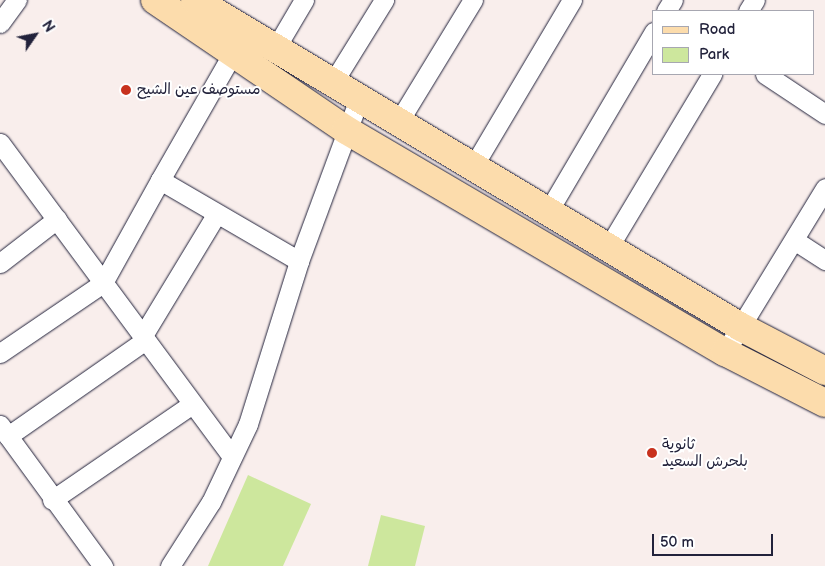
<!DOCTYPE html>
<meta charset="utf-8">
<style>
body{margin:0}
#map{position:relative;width:825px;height:566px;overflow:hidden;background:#f9eeec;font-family:"Balsamiq Sans","Playpen Sans Arabic",sans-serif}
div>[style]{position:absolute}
.green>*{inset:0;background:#cde79d}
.roads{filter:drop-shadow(0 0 1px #22223b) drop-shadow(0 0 1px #22223b)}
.street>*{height:19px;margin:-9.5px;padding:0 9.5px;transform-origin:9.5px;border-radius:9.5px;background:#fff}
.primary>*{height:28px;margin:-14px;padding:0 14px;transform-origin:14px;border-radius:14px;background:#fcdcac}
.dots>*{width:14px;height:14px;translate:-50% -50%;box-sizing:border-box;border:2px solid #fff;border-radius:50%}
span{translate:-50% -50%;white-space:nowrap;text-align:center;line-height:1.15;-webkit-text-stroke:4px #fff;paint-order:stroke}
.poi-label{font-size:15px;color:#22223b}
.left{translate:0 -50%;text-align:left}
.legend{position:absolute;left:652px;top:10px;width:162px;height:65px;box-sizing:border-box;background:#fff;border:1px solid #a7a7b1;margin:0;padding:6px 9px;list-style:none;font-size:15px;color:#22223b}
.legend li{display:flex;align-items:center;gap:10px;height:25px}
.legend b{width:25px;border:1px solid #a7a7b1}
.north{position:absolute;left:10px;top:10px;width:50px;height:50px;-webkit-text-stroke:4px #fff;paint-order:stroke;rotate:57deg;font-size:14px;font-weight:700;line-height:20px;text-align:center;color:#22223b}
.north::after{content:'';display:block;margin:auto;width:18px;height:22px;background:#22223b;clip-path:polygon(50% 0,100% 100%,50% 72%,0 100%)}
.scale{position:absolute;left:652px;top:534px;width:121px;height:22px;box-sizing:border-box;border:2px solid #22223b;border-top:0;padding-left:6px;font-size:15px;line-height:18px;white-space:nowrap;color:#22223b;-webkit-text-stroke:4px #fff;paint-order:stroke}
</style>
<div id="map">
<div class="green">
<div style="clip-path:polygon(248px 475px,311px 504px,283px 566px,208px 566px)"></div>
<div style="clip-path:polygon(381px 515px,425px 526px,415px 566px,368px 566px)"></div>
</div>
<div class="roads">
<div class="street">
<div style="left:666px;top:11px;width:13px;rotate:-58deg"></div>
<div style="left:748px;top:11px;width:13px;rotate:-58deg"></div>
<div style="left:0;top:23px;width:29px;rotate:-54deg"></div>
<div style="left:275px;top:49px;width:57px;rotate:-59.4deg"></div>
<div style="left:234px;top:51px;width:149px;rotate:119.8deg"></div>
<div style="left:160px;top:180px;width:161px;rotate:30.2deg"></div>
<div style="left:765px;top:74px;width:72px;rotate:33.7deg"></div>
<div style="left:332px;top:84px;width:99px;rotate:-58.2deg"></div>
<div style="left:399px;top:121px;width:142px;rotate:-58.6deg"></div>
<div style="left:0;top:143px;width:390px;rotate:53.5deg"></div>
<div style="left:474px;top:165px;width:192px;rotate:-59.3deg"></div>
<div style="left:549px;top:210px;width:207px;rotate:-59.5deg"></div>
<div style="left:794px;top:240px;width:37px;rotate:33deg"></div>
<div style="left:608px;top:248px;width:203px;rotate:-59.1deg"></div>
<div style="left:0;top:263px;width:72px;rotate:-37.7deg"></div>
<div style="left:142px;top:337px;width:143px;rotate:-58.8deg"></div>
<div style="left:725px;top:352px;width:192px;rotate:-58.6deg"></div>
<div style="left:0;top:353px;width:125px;rotate:-34.2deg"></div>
<div style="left:103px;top:283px;width:118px;rotate:-61deg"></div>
<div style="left:0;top:425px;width:175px;rotate:53.9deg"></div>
<div style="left:8px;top:436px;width:166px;rotate:-34.9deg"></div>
<div style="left:52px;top:500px;width:168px;rotate:-34.4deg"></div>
<div style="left:170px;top:566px;width:76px;rotate:-57.4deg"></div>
<div style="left:211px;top:502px;width:86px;rotate:-64.6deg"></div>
<div style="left:248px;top:424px;width:171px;rotate:-72.6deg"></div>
<div style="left:299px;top:261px;width:173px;rotate:-69.7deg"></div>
</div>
<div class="primary">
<div style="left:155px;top:0;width:231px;rotate:34.2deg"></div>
<div style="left:346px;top:130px;width:439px;rotate:30.4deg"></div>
<div style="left:725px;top:352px;width:112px;rotate:27deg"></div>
<div style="left:195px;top:0;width:636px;rotate:30.92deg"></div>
<div style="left:741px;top:327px;width:95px;rotate:27.6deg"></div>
</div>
</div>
<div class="dots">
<div style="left:126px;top:90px;background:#c8321e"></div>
<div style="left:652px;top:453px;background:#c8321e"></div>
</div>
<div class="poi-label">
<span class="left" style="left:137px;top:90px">مستوصف عين الشيح</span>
<span class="left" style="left:662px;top:453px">ثانوية<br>بلحرش السعيد</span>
</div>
<ul class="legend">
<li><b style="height:6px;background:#fcdcac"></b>Road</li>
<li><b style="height:14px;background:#cde79d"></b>Park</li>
</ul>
<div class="north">N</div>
<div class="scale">50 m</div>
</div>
